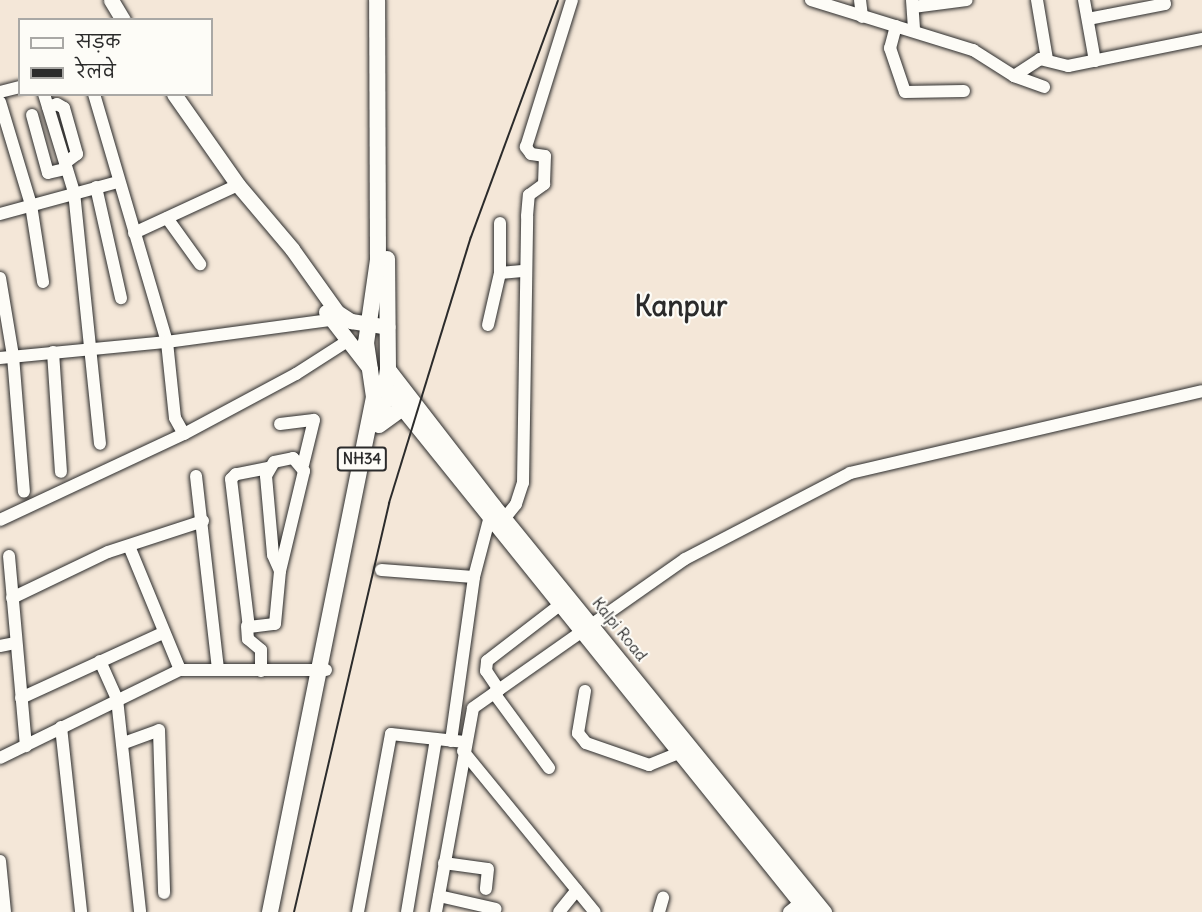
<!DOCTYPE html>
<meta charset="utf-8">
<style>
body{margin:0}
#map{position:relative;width:1202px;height:912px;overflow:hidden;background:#f4e7d8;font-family:Delius,"Playpen Sans Deva",sans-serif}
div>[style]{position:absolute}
.roads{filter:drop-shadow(0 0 2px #2b2b2b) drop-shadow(0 0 2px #2b2b2b)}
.minor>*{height:12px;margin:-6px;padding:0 6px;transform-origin:6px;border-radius:6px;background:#fdfcf7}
.major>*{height:15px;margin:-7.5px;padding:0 7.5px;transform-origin:7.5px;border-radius:7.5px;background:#fdfcf7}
.highway>*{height:16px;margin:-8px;padding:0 8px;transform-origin:8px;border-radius:8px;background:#fdfcf7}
.rail>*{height:2px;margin:-1px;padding:0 1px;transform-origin:1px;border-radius:1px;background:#2b2b2b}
span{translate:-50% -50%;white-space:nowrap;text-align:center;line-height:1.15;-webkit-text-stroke:4.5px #fdfcf7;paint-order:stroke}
.shield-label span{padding:2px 4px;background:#fdfcf7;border:2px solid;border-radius:4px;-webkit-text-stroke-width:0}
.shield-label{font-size:15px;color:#2b2b2b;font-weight:700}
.street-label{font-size:16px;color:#2b2b2b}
.town-label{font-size:28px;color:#2b2b2b;font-weight:700}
.legend{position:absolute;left:18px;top:18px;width:195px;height:78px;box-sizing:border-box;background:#fdfcf7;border:2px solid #a9a8a5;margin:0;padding:8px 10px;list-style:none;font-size:18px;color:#2b2b2b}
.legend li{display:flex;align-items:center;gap:12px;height:30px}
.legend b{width:30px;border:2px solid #a9a8a5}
</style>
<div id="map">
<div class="roads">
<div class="minor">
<div style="left:811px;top:0;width:170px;rotate:17.2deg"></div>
<div style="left:973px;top:50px;width:49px;rotate:32.4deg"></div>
<div style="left:1014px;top:76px;width:32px;rotate:20deg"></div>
<div style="left:860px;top:0;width:17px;rotate:83deg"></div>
<div style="left:912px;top:0;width:31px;rotate:86deg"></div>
<div style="left:1037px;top:0;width:60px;rotate:80.4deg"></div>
<div style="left:1084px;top:0;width:62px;rotate:79.8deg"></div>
<div style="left:913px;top:7px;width:54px;rotate:-7.4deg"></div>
<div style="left:1088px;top:19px;width:78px;rotate:-11deg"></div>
<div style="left:1165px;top:4px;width:4px;rotate:-104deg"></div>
<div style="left:896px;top:26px;width:23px;rotate:105deg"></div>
<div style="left:890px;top:48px;width:46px;rotate:71.2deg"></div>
<div style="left:905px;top:92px;width:59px;rotate:-1deg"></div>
<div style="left:1014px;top:76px;width:31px;rotate:-33deg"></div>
<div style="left:1040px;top:59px;width:29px;rotate:14deg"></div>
<div style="left:1068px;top:66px;width:137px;rotate:-11.4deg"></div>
<div style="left:0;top:92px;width:21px;rotate:-14deg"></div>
<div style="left:44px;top:94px;width:102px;rotate:73deg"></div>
<div style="left:74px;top:192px;width:253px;rotate:84.1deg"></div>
<div style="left:94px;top:94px;width:259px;rotate:73.6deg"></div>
<div style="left:167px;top:342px;width:76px;rotate:84deg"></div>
<div style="left:175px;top:418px;width:18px;rotate:61deg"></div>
<div style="left:0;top:102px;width:108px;rotate:73.2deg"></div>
<div style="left:31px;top:205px;width:78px;rotate:81.1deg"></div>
<div style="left:48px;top:107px;width:9px;rotate:-18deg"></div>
<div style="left:57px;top:104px;width:8px;rotate:30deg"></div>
<div style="left:64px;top:108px;width:48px;rotate:74.2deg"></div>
<div style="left:77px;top:154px;width:15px;rotate:143deg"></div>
<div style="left:32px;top:115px;width:60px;rotate:74.6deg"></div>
<div style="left:48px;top:173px;width:18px;rotate:-13deg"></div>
<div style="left:96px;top:187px;width:114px;rotate:77.3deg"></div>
<div style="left:0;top:214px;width:122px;rotate:-15.2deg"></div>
<div style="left:167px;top:218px;width:57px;rotate:54.3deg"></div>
<div style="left:500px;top:223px;width:50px;rotate:90deg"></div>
<div style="left:500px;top:273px;width:25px;rotate:-5deg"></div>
<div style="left:134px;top:233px;width:115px;rotate:-24.8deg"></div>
<div style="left:0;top:278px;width:79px;rotate:80.5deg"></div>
<div style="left:13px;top:356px;width:136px;rotate:85.4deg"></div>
<div style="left:488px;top:325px;width:53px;rotate:-77deg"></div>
<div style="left:53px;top:352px;width:120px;rotate:86.2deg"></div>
<div style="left:0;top:358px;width:168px;rotate:-5.5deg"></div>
<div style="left:167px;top:342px;width:173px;rotate:-7.7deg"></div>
<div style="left:280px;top:424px;width:34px;rotate:-7deg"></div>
<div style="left:314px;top:420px;width:46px;rotate:103.7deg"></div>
<div style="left:268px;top:468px;width:33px;rotate:169deg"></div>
<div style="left:236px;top:474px;width:7px;rotate:135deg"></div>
<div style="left:231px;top:479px;width:149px;rotate:83.1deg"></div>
<div style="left:249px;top:627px;width:26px;rotate:-7deg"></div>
<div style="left:275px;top:624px;width:53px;rotate:-84.6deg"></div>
<div style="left:280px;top:571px;width:103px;rotate:-76.5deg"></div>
<div style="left:304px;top:471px;width:17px;rotate:-130deg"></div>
<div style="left:293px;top:458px;width:19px;rotate:168deg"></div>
<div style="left:274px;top:462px;width:16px;rotate:120deg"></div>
<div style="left:266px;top:476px;width:79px;rotate:84.9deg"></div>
<div style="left:273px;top:555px;width:17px;rotate:66deg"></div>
<div style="left:196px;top:476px;width:195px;rotate:83.5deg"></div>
<div style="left:504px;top:519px;width:19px;rotate:-51deg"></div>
<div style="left:516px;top:504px;width:22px;rotate:-72deg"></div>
<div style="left:523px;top:483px;width:267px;rotate:-89.1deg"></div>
<div style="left:527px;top:216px;width:21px;rotate:-85deg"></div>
<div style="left:529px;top:195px;width:19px;rotate:-36deg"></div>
<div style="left:544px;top:184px;width:28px;rotate:-88deg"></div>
<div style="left:545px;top:156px;width:14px;rotate:-172deg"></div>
<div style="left:531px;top:154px;width:9px;rotate:-126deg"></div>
<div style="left:526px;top:147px;width:154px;rotate:-72.6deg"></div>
<div style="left:0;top:520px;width:203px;rotate:-25.1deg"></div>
<div style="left:184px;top:434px;width:127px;rotate:-28.2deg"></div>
<div style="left:296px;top:374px;width:63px;rotate:-32.7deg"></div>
<div style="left:129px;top:546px;width:134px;rotate:67.6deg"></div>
<div style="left:9px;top:556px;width:191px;rotate:84.9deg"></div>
<div style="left:381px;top:570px;width:93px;rotate:4.3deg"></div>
<div style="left:12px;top:598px;width:106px;rotate:-25.6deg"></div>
<div style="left:108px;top:552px;width:100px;rotate:-18.1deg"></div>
<div style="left:247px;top:626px;width:13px;rotate:86deg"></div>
<div style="left:248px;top:639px;width:17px;rotate:40deg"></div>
<div style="left:261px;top:650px;width:21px;rotate:90deg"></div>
<div style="left:0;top:646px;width:16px;rotate:-11deg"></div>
<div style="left:100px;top:661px;width:42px;rotate:65.9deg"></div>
<div style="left:117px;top:699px;width:214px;rotate:83.8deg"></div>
<div style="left:499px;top:690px;width:23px;rotate:-124deg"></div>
<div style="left:486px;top:671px;width:10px;rotate:-84deg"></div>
<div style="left:487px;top:661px;width:93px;rotate:-37.6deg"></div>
<div style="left:585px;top:691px;width:43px;rotate:99.5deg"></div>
<div style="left:578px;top:733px;width:13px;rotate:51deg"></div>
<div style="left:586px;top:743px;width:67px;rotate:19.2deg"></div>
<div style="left:649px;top:765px;width:40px;rotate:-22deg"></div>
<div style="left:494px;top:693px;width:93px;rotate:53.7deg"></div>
<div style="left:21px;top:698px;width:156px;rotate:-24.6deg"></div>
<div style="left:61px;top:727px;width:186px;rotate:83.8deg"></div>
<div style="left:451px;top:741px;width:166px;rotate:-82deg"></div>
<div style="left:474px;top:577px;width:67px;rotate:-75.3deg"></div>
<div style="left:124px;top:743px;width:37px;rotate:-20deg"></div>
<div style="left:159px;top:730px;width:163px;rotate:88.2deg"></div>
<div style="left:463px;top:751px;width:208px;rotate:50.7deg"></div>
<div style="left:0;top:758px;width:200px;rotate:-26.1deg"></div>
<div style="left:180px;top:670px;width:146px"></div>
<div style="left:0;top:861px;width:51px;rotate:84.4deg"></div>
<div style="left:444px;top:863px;width:44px;rotate:7.8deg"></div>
<div style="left:488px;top:869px;width:20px;rotate:96deg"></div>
<div style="left:439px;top:896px;width:58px;rotate:12.8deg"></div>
<div style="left:358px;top:912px;width:181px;rotate:-79.5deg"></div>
<div style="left:391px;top:734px;width:74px;rotate:6.2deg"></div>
<div style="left:407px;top:912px;width:175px;rotate:-80.5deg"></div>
<div style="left:436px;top:912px;width:207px;rotate:-79.7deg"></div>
<div style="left:473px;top:708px;width:259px;rotate:-35.1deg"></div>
<div style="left:685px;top:559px;width:186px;rotate:-27.5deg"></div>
<div style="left:850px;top:473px;width:361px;rotate:-13.1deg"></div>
<div style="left:559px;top:912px;width:28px;rotate:-51deg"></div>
<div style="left:659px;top:912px;width:15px;rotate:-74deg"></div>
<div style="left:789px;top:912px;width:14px;rotate:-39deg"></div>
</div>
<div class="major">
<div style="left:111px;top:0;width:23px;rotate:59deg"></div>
<div style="left:174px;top:94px;width:111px;rotate:54.9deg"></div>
<div style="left:238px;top:185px;width:84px;rotate:49.8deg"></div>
<div style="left:292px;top:249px;width:77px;rotate:54.5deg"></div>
<div style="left:337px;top:312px;width:17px;rotate:33deg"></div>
<div style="left:351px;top:321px;width:37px;rotate:9deg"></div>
<div style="left:326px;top:312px;width:72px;rotate:52.3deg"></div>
<div style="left:388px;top:369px;width:172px;rotate:52.3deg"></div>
<div style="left:493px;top:505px;width:525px;rotate:50.88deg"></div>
<div style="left:378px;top:384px;width:10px;rotate:29deg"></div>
<div style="left:387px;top:389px;width:671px;rotate:51.17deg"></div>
</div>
<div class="highway">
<div style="left:382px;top:413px;width:44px;rotate:-82.2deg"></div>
<div style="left:388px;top:369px;width:110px;rotate:-90.5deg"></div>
<div style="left:379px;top:425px;width:29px;rotate:-36deg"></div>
<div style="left:270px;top:912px;width:525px;rotate:-78.58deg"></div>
<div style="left:374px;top:397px;width:55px;rotate:-98.4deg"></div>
<div style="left:366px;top:343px;width:84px;rotate:-81.8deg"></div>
<div style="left:378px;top:260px;width:260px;rotate:-90.2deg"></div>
</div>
</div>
<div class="rail">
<div style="left:294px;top:912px;width:420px;rotate:-76.9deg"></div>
<div style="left:389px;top:503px;width:278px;rotate:-72.9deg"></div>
<div style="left:471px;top:237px;width:252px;rotate:-69.8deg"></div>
</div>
<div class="shield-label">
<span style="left:362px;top:459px">NH34</span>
</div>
<div class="street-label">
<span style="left:620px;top:629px;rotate:51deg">Kalpi Road</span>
</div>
<div class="town-label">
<span style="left:681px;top:306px">Kanpur</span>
</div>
<ul class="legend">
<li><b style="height:8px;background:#fdfcf7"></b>सड़क</li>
<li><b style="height:8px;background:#2b2b2b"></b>रेलवे</li>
</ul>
</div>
